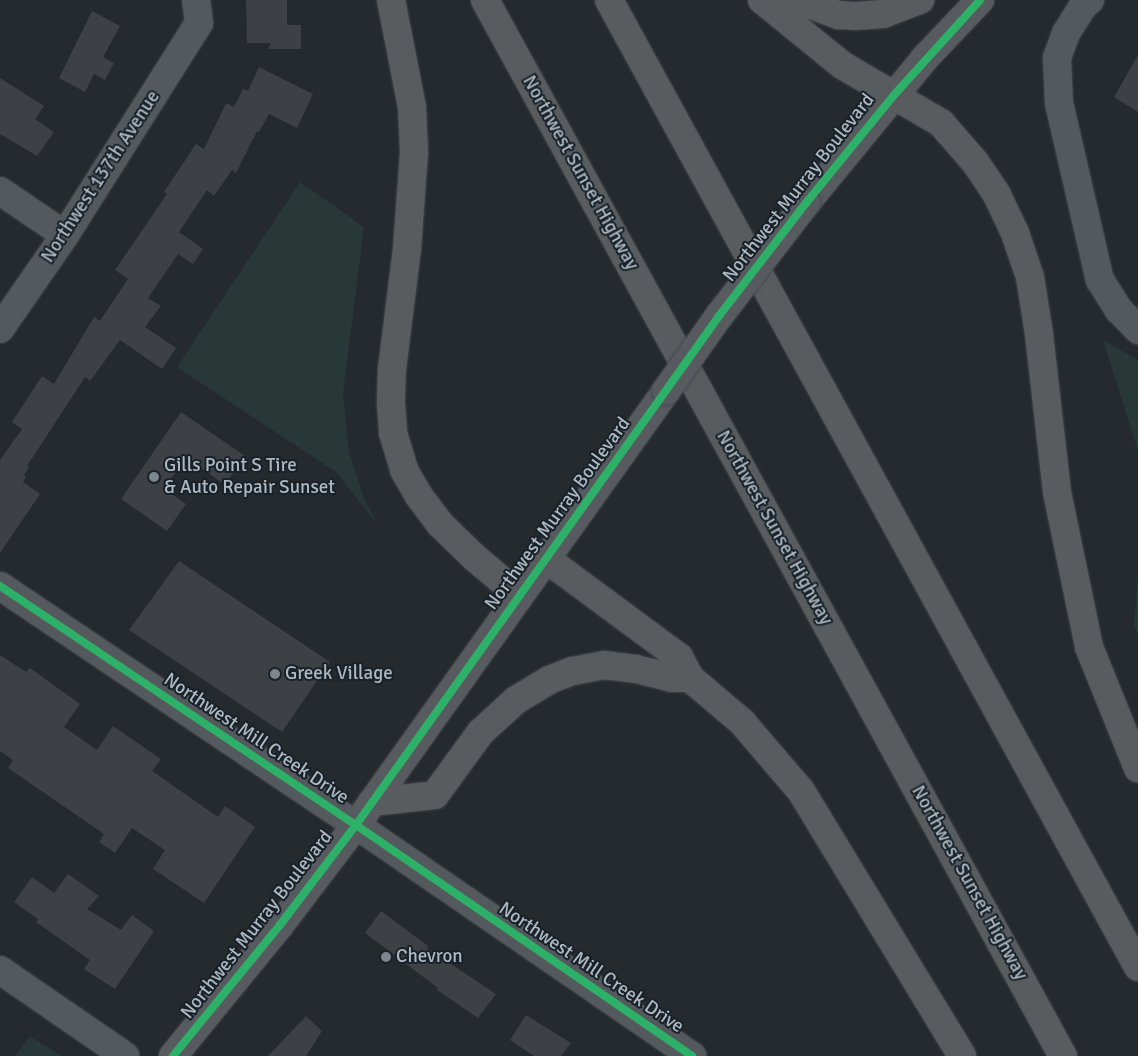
<!DOCTYPE html>
<style>
body{margin:0}
#map{position:relative;width:1138px;height:1056px;overflow:hidden;background:#252a2f;font-family:Signika,sans-serif}
div>[style]{position:absolute}
.green>*{inset:0;background:#273837}
.building>*{inset:0;background:#3d4146}
.roads{filter:drop-shadow(0 0 1px #42464a) drop-shadow(0 0 1px #42464a)}
.minor>*{height:28px;margin:-14px;padding:0 14px;transform-origin:14px;border-radius:14px;background:#54595e}
.major>*{height:28px;margin:-14px;padding:0 14px;transform-origin:14px;border-radius:14px;background:#575b5f}
.highway>*{height:28px;margin:-14px;padding:0 14px;transform-origin:14px;border-radius:14px;background:#595c5f}
.bridges{filter:drop-shadow(0 0 1px #42474c) drop-shadow(0 0 1px #42474c)}
.major-bridge>*{height:28px;margin:-14px;padding:0 14px;transform-origin:14px;border-radius:14px;background:#575b5f}
.cycleway>*{height:8px;margin:-4px;padding:0 4px;transform-origin:4px;border-radius:4px;background:#2db169}
.dots>*{width:14px;height:14px;translate:-50% -50%;box-sizing:border-box;border:2px solid #192129;border-radius:50%}
span{translate:-50% -50%;white-space:nowrap;text-align:center;line-height:1.15;-webkit-text-stroke:4px #192129;paint-order:stroke}
.street-label{font-size:19px;color:#aeb8c1}
.poi-label{font-size:19px;color:#aeb8c1}
.left{translate:0 -50%;text-align:left}
</style>
<div id="map">
<div class="green">
<div style="clip-path:polygon(300px 182px,364px 227px,343px 393px,349px 452px,363px 496px,378px 525px,336px 472px,177px 367px)"></div>
<div style="clip-path:polygon(1103px 340px,1138px 360px,1138px 451px)"></div>
<div style="clip-path:polygon(1138px 572px,1138px 636px,1134px 626px)"></div>
<div style="clip-path:polygon(30px 1036px,61px 1056px,15px 1056px)"></div>
</div>
<div class="building">
<div style="clip-path:polygon(246px 0,287px 0,287px 25px,301px 25px,301px 49px,268px 49px,271px 43px,247px 43px)"></div>
<div style="clip-path:polygon(92px 11px,120px 26px,103px 57px,114px 63px,105px 80px,94px 74px,85px 92px,59px 78px)"></div>
<div style="clip-path:polygon(1138px 55px,1138px 112px,1114px 97px)"></div>
<div style="clip-path:polygon(259px 67px,313px 94px,297px 128px,269px 114px,259px 132px,257px 131px,236px 173px,232px 170px,214px 196px,207px 190px,179px 232px,203px 249px,193px 264px,178px 254px,148px 298px,161px 306px,145px 327px,176px 348px,162px 369px,120px 340px,90px 381px,85px 377px,27px 466px,29px 467px,24px 475px,26px 477px,23px 482px,40px 494px,0 553px,0 460px,22px 429px,12px 422px,42px 376px,54px 384px,94px 317px,100px 321px,128px 279px,115px 270px,167px 194px,164px 192px,196px 144px,204px 149px,226px 103px,234px 107px,243px 89px,248px 91px)"></div>
<div style="clip-path:polygon(0 78px,44px 106px,35px 119px,54px 132px,37px 156px,0 134px)"></div>
<div style="clip-path:polygon(181px 412px,245px 456px,225px 485px,186px 457px,164px 489px,186px 504px,167px 531px,121px 499px)"></div>
<div style="clip-path:polygon(179px 561px,330px 662px,282px 732px,129px 630px)"></div>
<div style="clip-path:polygon(0 655px,26px 672px,30px 668px,80px 704px,64px 727px,97px 750px,113px 726px,161px 759px,152px 771px,218px 817px,225px 806px,255px 827px,204px 903px,153px 869px,165px 850px,132px 828px,115px 853px,99px 842px,104px 834px,8px 768px,13px 760px,0 751px)"></div>
<div style="clip-path:polygon(68px 874px,99px 896px,87px 909px,121px 930px,132px 915px,154px 931px,115px 989px,84px 969px,90px 960px,36px 922px,38px 919px,14px 902px,32px 877px,54px 893px)"></div>
<div style="clip-path:polygon(381px 911px,428px 946px,427px 948px,496px 994px,478px 1018px,437px 990px,438px 988px,365px 933px)"></div>
<div style="clip-path:polygon(526px 1015px,571px 1043px,561px 1056px,534px 1056px,510px 1040px)"></div>
<div style="clip-path:polygon(306px 1016px,322px 1031px,306px 1056px,268px 1056px)"></div>
</div>
<div class="roads">
<div class="minor">
<div style="left:1090px;top:0;width:9px;rotate:139deg"></div>
<div style="left:1083px;top:6px;width:32px;rotate:122deg"></div>
<div style="left:1066px;top:33px;width:27px;rotate:110deg"></div>
<div style="left:1057px;top:58px;width:45px;rotate:87.5deg"></div>
<div style="left:1059px;top:103px;width:182px;rotate:77deg"></div>
<div style="left:1100px;top:280px;width:36px;rotate:58deg"></div>
<div style="left:1119px;top:310px;width:28px;rotate:46deg"></div>
<div style="left:0;top:191px;width:78px;rotate:34.1deg"></div>
<div style="left:0;top:329px;width:114px;rotate:-55.3deg"></div>
<div style="left:65px;top:235px;width:251px;rotate:-57.7deg"></div>
<div style="left:199px;top:23px;width:23px;rotate:-97deg"></div>
<div style="left:0;top:586px;width:429px;rotate:33.9deg"></div>
<div style="left:356px;top:825px;width:408px;rotate:34.5deg"></div>
<div style="left:0;top:970px;width:152px;rotate:34.5deg"></div>
</div>
<div class="major">
<div style="left:806px;top:203px;width:188px;rotate:-50.6deg"></div>
<div style="left:925px;top:58px;width:80px;rotate:-46.5deg"></div>
<div style="left:173px;top:1056px;width:169px;rotate:-50.8deg"></div>
<div style="left:280px;top:925px;width:126px;rotate:-52.8deg"></div>
<div style="left:356px;top:825px;width:533px;rotate:-54.46deg"></div>
</div>
<div class="highway">
<div style="left:391px;top:0;width:109px;rotate:78.9deg"></div>
<div style="left:412px;top:107px;width:45px;rotate:87.5deg"></div>
<div style="left:414px;top:152px;width:97px;rotate:94.1deg"></div>
<div style="left:407px;top:249px;width:121px;rotate:97.1deg"></div>
<div style="left:392px;top:369px;width:34px;rotate:92deg"></div>
<div style="left:391px;top:403px;width:30px;rotate:86deg"></div>
<div style="left:393px;top:433px;width:39px;rotate:73deg"></div>
<div style="left:404px;top:470px;width:30px;rotate:60deg"></div>
<div style="left:419px;top:496px;width:35px;rotate:53deg"></div>
<div style="left:440px;top:524px;width:47px;rotate:44.1deg"></div>
<div style="left:474px;top:557px;width:59px;rotate:40.2deg"></div>
<div style="left:485px;top:0;width:1204px;rotate:61.31deg"></div>
<div style="left:609px;top:0;width:1102px;rotate:61.32deg"></div>
<div style="left:762px;top:0;width:103px;rotate:39.1deg"></div>
<div style="left:842px;top:65px;width:115px;rotate:30.4deg"></div>
<div style="left:941px;top:123px;width:52px;rotate:48.9deg"></div>
<div style="left:975px;top:162px;width:40px;rotate:56deg"></div>
<div style="left:997px;top:195px;width:42px;rotate:64.7deg"></div>
<div style="left:1015px;top:233px;width:46px;rotate:71.2deg"></div>
<div style="left:1030px;top:277px;width:58px;rotate:81deg"></div>
<div style="left:1039px;top:334px;width:159px;rotate:83.5deg"></div>
<div style="left:1057px;top:492px;width:158px;rotate:78.3deg"></div>
<div style="left:1089px;top:647px;width:131px;rotate:68deg"></div>
<div style="left:798px;top:0;width:43px;rotate:20.6deg"></div>
<div style="left:838px;top:15px;width:17px;rotate:3deg"></div>
<div style="left:855px;top:16px;width:28px;rotate:-4deg"></div>
<div style="left:883px;top:14px;width:40px;rotate:-21deg"></div>
<div style="left:545px;top:558px;width:167px;rotate:36.5deg"></div>
<div style="left:679px;top:657px;width:24px;rotate:62deg"></div>
<div style="left:690px;top:678px;width:68px;rotate:40.2deg"></div>
<div style="left:742px;top:722px;width:91px;rotate:49.5deg"></div>
<div style="left:801px;top:791px;width:310px;rotate:58.7deg"></div>
<div style="left:372px;top:802px;width:63px;rotate:-6.3deg"></div>
<div style="left:435px;top:795px;width:77px;rotate:-54deg"></div>
<div style="left:480px;top:733px;width:49px;rotate:-42.5deg"></div>
<div style="left:516px;top:700px;width:39px;rotate:-31deg"></div>
<div style="left:549px;top:680px;width:26px;rotate:-21deg"></div>
<div style="left:573px;top:671px;width:32px;rotate:-11deg"></div>
<div style="left:604px;top:665px;width:32px;rotate:7deg"></div>
<div style="left:636px;top:669px;width:37px;rotate:14deg"></div>
<div style="left:672px;top:678px;width:18px"></div>
</div>
</div>
<div class="bridges">
<div class="major-bridge">
<div style="left:666px;top:391px;width:92px;rotate:-54.8deg"></div>
<div style="left:719px;top:316px;width:143px;rotate:-52.4deg"></div>
</div>
</div>
<div class="cycleway">
<div style="left:0;top:586px;width:429px;rotate:33.9deg"></div>
<div style="left:356px;top:825px;width:408px;rotate:34.5deg"></div>
<div style="left:173px;top:1056px;width:169px;rotate:-50.8deg"></div>
<div style="left:280px;top:925px;width:126px;rotate:-52.8deg"></div>
<div style="left:356px;top:825px;width:625px;rotate:-54.5deg"></div>
<div style="left:719px;top:316px;width:143px;rotate:-52.4deg"></div>
<div style="left:806px;top:203px;width:139px;rotate:-50.8deg"></div>
<div style="left:894px;top:95px;width:128px;rotate:-47.8deg"></div>
</div>
<div class="dots">
<div style="left:154px;top:477px;background:#7e868e"></div>
<div style="left:275px;top:674px;background:#7e868e"></div>
<div style="left:386px;top:957px;background:#7e868e"></div>
</div>
<div class="street-label">
<span style="left:580px;top:173px;rotate:61deg">Northwest Sunset Highway</span>
<span style="left:101px;top:177px;rotate:-57deg">Northwest 137th Avenue</span>
<span style="left:799px;top:188px;rotate:-52deg">Northwest Murray Boulevard</span>
<span style="left:558px;top:514px;rotate:-54deg">Northwest Murray Boulevard</span>
<span style="left:774px;top:528px;rotate:61deg">Northwest Sunset Highway</span>
<span style="left:256px;top:739px;rotate:34deg">Northwest Mill Creek Drive</span>
<span style="left:969px;top:883px;rotate:61deg">Northwest Sunset Highway</span>
<span style="left:257px;top:925px;rotate:-52deg">Northwest Murray Boulevard</span>
<span style="left:591px;top:968px;rotate:34deg">Northwest Mill Creek Drive</span>
</div>
<div class="poi-label">
<span class="left" style="left:164px;top:477px">Gills Point S Tire<br>&amp; Auto Repair Sunset</span>
<span class="left" style="left:285px;top:674px">Greek Village</span>
<span class="left" style="left:396px;top:957px">Chevron</span>
</div>
</div>
